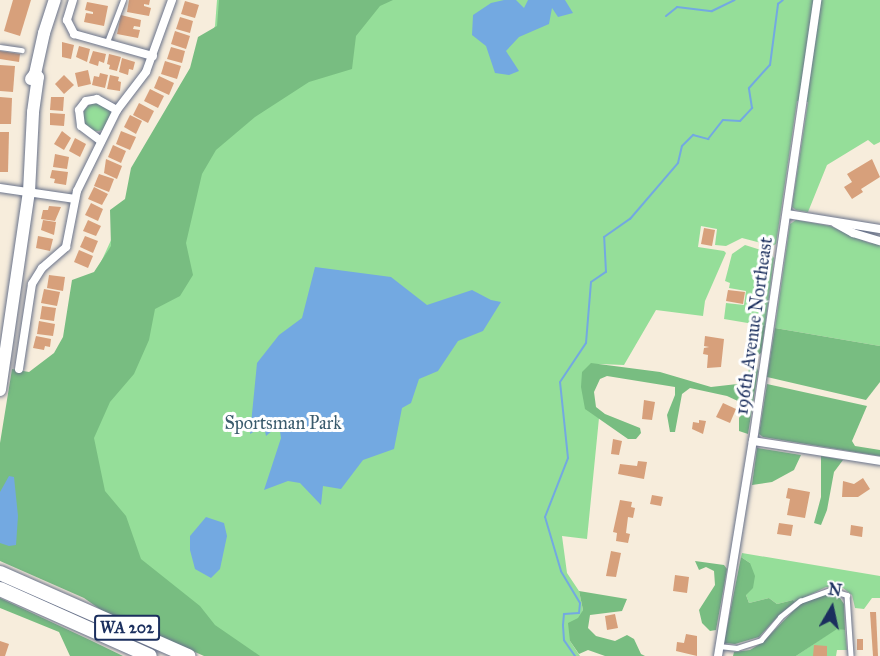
<!DOCTYPE html>
<style>
body{margin:0}
#map{position:relative;width:880px;height:656px;overflow:hidden;background:#f7eddc;font-family:"IM FELL Great Primer",serif}
div>[style]{position:absolute}
.green>*{inset:0;background:#95de99}
.round{border-radius:50%}
.forest>*{inset:0;background:#78bd81}
.water>*{inset:0;background:#73a9e1}
.stream>*{height:2px;margin:-1px;padding:0 1px;transform-origin:1px;border-radius:1px;background:#73a9e1}
.building>*{inset:0;background:#d7a07b}
.roads{filter:drop-shadow(0 0 2px #68728a) drop-shadow(0 0 2px #68728a)}
.lane>*{height:4.5px;margin:-2.25px;padding:0 2.25px;transform-origin:2.25px;border-radius:2.25px;background:#fff}
.street>*{height:8px;margin:-4px;padding:0 4px;transform-origin:4px;border-radius:4px;background:#fff}
.secondary>*{height:12px;margin:-6px;padding:0 6px;transform-origin:6px;border-radius:6px;background:#fff}
.primary>*{height:14px;margin:-7px;padding:0 7px;transform-origin:7px;border-radius:7px;background:#fff}
span{translate:-50% -50%;white-space:nowrap;text-align:center;line-height:1.15;-webkit-text-stroke:6px #fff;paint-order:stroke}
.shield-label span{padding:2px 4px;background:#fff;border:2px solid;border-radius:4px;-webkit-text-stroke-width:0}
.shield-label{font-size:16px;color:#1b2f5e;font-weight:700}
.street-label{font-size:18px;color:#1b2f5e}
.park-label{font-size:18px;color:#3a5b6d}
.north{position:absolute;left:802px;top:578px;width:60px;height:60px;-webkit-text-stroke:4px #fff;paint-order:stroke;rotate:9deg;font-size:16px;font-weight:700;line-height:24px;text-align:center;color:#1b2f5e}
.north::after{content:'';display:block;margin:auto;width:21px;height:27px;background:#1b2f5e;clip-path:polygon(50% 0,100% 100%,50% 72%,0 100%)}
</style>
<div id="map">
<div class="green">
<div style="clip-path:polygon(217px 0,880px 0,880px 142px,874px 145px,868px 140px,827px 165px,808px 212px,796px 210px,792px 207px,808px 102px,797px 101px,776px 244px,772px 246px,742px 238px,726px 246px,715px 245px,717px 229px,701px 226px,698px 247px,724px 251px,726px 253px,705px 301px,703px 316px,656px 310px,624px 365px,599px 364px,588px 410px,599px 418px,587px 539px,562px 536px,567px 573px,579px 591px,583px 610px,570px 641px,580px 656px,217px 656px,0 448px,36px 375px,58px 356px,128px 203px,215px 26px)"></div>
<div class="round" style="left:83px;top:103px;width:28px;height:28px"></div>
<div style="clip-path:polygon(796px 220px,830px 226px,869px 243px,880px 244px,880px 346px,775px 328px,790px 224px)"></div>
<div style="clip-path:polygon(745px 245px,770px 253px,774px 258px,765px 326px,724px 319px,726px 303px,744px 305px,746px 291px,729px 288px,730px 283px,725px 281px,732px 254px)"></div>
<div style="clip-path:polygon(742px 553px,880px 576px,880px 598px,872px 598px,864px 609px,855px 608px,852px 595px,843px 588px,826px 587px,795px 602px,793px 600px,777px 604px,769px 598px,749px 603px,746px 595px,750px 563px,741px 557px)"></div>
<div style="clip-path:polygon(837px 628px,845px 630px,847px 650px,837px 650px,836px 656px,796px 656px)"></div>
</div>
<div class="forest">
<div style="clip-path:polygon(219px 0,393px 0,380px 6px,356px 36px,352px 69px,309px 82px,255px 117px,216px 150px,202px 174px,186px 243px,193px 275px,180px 296px,155px 309px,149px 340px,134px 374px,110px 402px,94px 438px,105px 491px,126px 516px,141px 559px,200px 606px,215px 625px,260px 656px,204px 656px,104px 612px,84px 598px,0 561px,0 443px,12px 369px,29px 372px,54px 353px,63px 337px,72px 280px,94px 272px,111px 246px,110px 210px,125px 199px,131px 168px,190px 68px,198px 37px,217px 26px)"></div>
<div style="clip-path:polygon(748px 323px,765px 326px,761px 353px,757px 356px,750px 355px,753px 334px)"></div>
<div style="clip-path:polygon(775px 328px,880px 346px,880px 382px,866px 400px,767px 377px)"></div>
<div style="clip-path:polygon(591px 363px,660px 372px,711px 387px,746px 383px,750px 364px,756px 365px,758px 371px,748px 434px,739px 431px,739px 418px,744px 409px,740px 402px,727px 396px,690px 388px,682px 394px,675px 432px,670px 432px,667px 415px,675px 395px,675px 387px,607px 376px,600px 379px,594px 392px,596px 407px,605px 414px,640px 428px,641px 433px,636px 439px,628px 439px,585px 409px,581px 387px,582px 372px)"></div>
<div style="clip-path:polygon(767px 384px,867px 406px,852px 441px,855px 446px,880px 450px,880px 456px,763px 437px,759px 434px)"></div>
<div style="clip-path:polygon(757px 448px,801px 455px,794px 470px,772px 482px,752px 485px)"></div>
<div style="clip-path:polygon(821px 456px,843px 460px,834px 472px,827px 510px,821px 525px,814px 523px,821px 497px)"></div>
<div style="clip-path:polygon(741px 557px,750px 563px,755px 576px,753px 588px,746px 595px,749px 603px,769px 598px,777px 604px,793px 600px,795px 602px,779px 615px,759px 637px,735px 644px,724px 643px)"></div>
<div style="clip-path:polygon(695px 561px,724px 565px,727px 569px,716px 630px,710px 631px,702px 623px,699px 610px,715px 585px,714px 571px,706px 567px,699px 570px)"></div>
<div style="clip-path:polygon(579px 591px,627px 599px,622px 611px,590px 615px,588px 628px,596px 636px,615px 641px,627px 635px,634px 639px,641px 654px,645px 656px,605px 656px,588px 650px,579px 654px,570px 641px,568px 623px,578px 618px,583px 610px)"></div>
<div style="clip-path:polygon(831px 594px,840px 598px,844px 604px,845px 630px,837px 629px,796px 656px,733px 656px,734px 652px,750px 650px,763px 642px,799px 605px,814px 597px)"></div>
<div style="clip-path:polygon(0 598px,90px 640px,123px 656px,70px 656px,59px 632px,0 608px)"></div>
</div>
<div class="water">
<div style="clip-path:polygon(504px 0,516px 0,524px 8px,528px 0,565px 0,573px 13px,558px 17px,552px 8px,549px 24px,519px 37px,506px 51px,519px 71px,509px 75px,495px 73px,486px 46px,472px 35px,473px 15px,491px 3px)"></div>
<div style="clip-path:polygon(315px 267px,391px 277px,427px 305px,472px 290px,491px 300px,501px 302px,483px 331px,458px 341px,438px 371px,419px 379px,411px 403px,402px 408px,394px 449px,363px 460px,341px 489px,323px 486px,321px 505px,300px 483px,288px 481px,264px 490px,281px 438px,279px 425px,266px 436px,264px 426px,250px 434px,257px 363px,279px 335px,302px 318px)"></div>
<div style="clip-path:polygon(9px 476px,14px 477px,18px 516px,16px 545px,9px 546px,0 543px,0 492px)"></div>
<div style="clip-path:polygon(206px 517px,224px 523px,227px 536px,220px 569px,211px 578px,195px 569px,190px 550px,190px 536px)"></div>
</div>
<div class="stream">
<div style="left:666px;top:16px;width:14px;rotate:-39deg"></div>
<div style="left:677px;top:7px;width:35px;rotate:7deg"></div>
<div style="left:712px;top:11px;width:25px;rotate:-26deg"></div>
<div style="left:575px;top:656px;width:19px;rotate:-125deg"></div>
<div style="left:564px;top:640px;width:15px;rotate:-94deg"></div>
<div style="left:563px;top:625px;width:11px;rotate:-85deg"></div>
<div style="left:564px;top:614px;width:15px;rotate:-4deg"></div>
<div style="left:579px;top:613px;width:10px;rotate:-84deg"></div>
<div style="left:580px;top:603px;width:37px;rotate:-121deg"></div>
<div style="left:561px;top:571px;width:56px;rotate:-106.5deg"></div>
<div style="left:545px;top:517px;width:63px;rotate:-68.7deg"></div>
<div style="left:568px;top:458px;width:76px;rotate:-96deg"></div>
<div style="left:560px;top:382px;width:47px;rotate:-56.3deg"></div>
<div style="left:586px;top:343px;width:61px;rotate:-85.3deg"></div>
<div style="left:591px;top:282px;width:18px;rotate:-34deg"></div>
<div style="left:606px;top:272px;width:35px;rotate:-93deg"></div>
<div style="left:604px;top:237px;width:32px;rotate:-35deg"></div>
<div style="left:630px;top:219px;width:74px;rotate:-49.4deg"></div>
<div style="left:678px;top:163px;width:17px;rotate:-77deg"></div>
<div style="left:682px;top:146px;width:16px;rotate:-45deg"></div>
<div style="left:693px;top:135px;width:16px;rotate:15deg"></div>
<div style="left:708px;top:139px;width:24px;rotate:-52deg"></div>
<div style="left:723px;top:120px;width:17px;rotate:3deg"></div>
<div style="left:740px;top:121px;width:18px;rotate:-47deg"></div>
<div style="left:752px;top:108px;width:20px;rotate:-99deg"></div>
<div style="left:749px;top:88px;width:31px;rotate:-48deg"></div>
<div style="left:770px;top:65px;width:62px;rotate:-82.5deg"></div>
<div style="left:778px;top:4px;width:6px;rotate:-39deg"></div>
</div>
<div class="building">
<div style="clip-path:polygon(13px 0,31px 0,20px 36px,4px 31px)"></div>
<div style="clip-path:polygon(129px 0,150px 0,149px 5px,144px 4px,144px 6px,151px 8px,149px 16px,127px 12px)"></div>
<div style="clip-path:polygon(185px 1px,199px 5px,195px 18px,181px 14px)"></div>
<div style="clip-path:polygon(87px 2px,108px 6px,104px 26px,84px 22px,86px 13px,93px 14px,93px 12px,85px 10px)"></div>
<div style="clip-path:polygon(121px 15px,141px 20px,140px 27px,134px 26px,133px 29px,140px 30px,138px 38px,117px 34px)"></div>
<div style="clip-path:polygon(180px 17px,193px 21px,190px 33px,176px 29px)"></div>
<div style="clip-path:polygon(175px 31px,190px 36px,186px 49px,171px 44px)"></div>
<div style="clip-path:polygon(62px 42px,74px 45px,71px 59px,62px 57px)"></div>
<div style="clip-path:polygon(79px 46px,90px 49px,87px 62px,76px 57px)"></div>
<div style="clip-path:polygon(171px 47px,185px 51px,182px 63px,167px 59px)"></div>
<div style="clip-path:polygon(0 51px,20px 54px,19px 62px,0 59px)"></div>
<div style="clip-path:polygon(93px 51px,106px 54px,104px 63px,99px 61px,98px 66px,89px 63px)"></div>
<div style="clip-path:polygon(109px 54px,121px 57px,117px 71px,109px 69px,110px 65px,107px 64px)"></div>
<div style="clip-path:polygon(122px 58px,135px 62px,133px 70px,129px 69px,128px 75px,119px 72px)"></div>
<div style="clip-path:polygon(165px 61px,181px 66px,177px 79px,161px 74px)"></div>
<div style="clip-path:polygon(0 65px,15px 66px,13px 92px,0 91px)"></div>
<div style="clip-path:polygon(88px 70px,91px 84px,78px 87px,75px 73px)"></div>
<div style="clip-path:polygon(100px 73px,108px 75px,105px 88px,92px 85px,94px 76px,99px 77px)"></div>
<div style="clip-path:polygon(64px 75px,74px 85px,64px 94px,55px 84px)"></div>
<div style="clip-path:polygon(110px 75px,119px 77px,118px 81px,121px 82px,120px 91px,107px 89px)"></div>
<div style="clip-path:polygon(159px 76px,174px 83px,169px 95px,154px 88px)"></div>
<div style="clip-path:polygon(150px 89px,164px 96px,158px 108px,144px 101px)"></div>
<div style="clip-path:polygon(0 97px,12px 98px,11px 124px,0 124px)"></div>
<div style="clip-path:polygon(51px 97px,64px 97px,63px 111px,50px 110px)"></div>
<div style="clip-path:polygon(139px 103px,154px 111px,148px 123px,133px 115px)"></div>
<div style="clip-path:polygon(50px 113px,65px 114px,64px 126px,50px 125px)"></div>
<div style="clip-path:polygon(130px 115px,142px 121px,136px 134px,124px 127px)"></div>
<div style="clip-path:polygon(62px 131px,71px 138px,64px 150px,54px 144px)"></div>
<div style="clip-path:polygon(121px 131px,136px 137px,130px 150px,116px 144px)"></div>
<div style="clip-path:polygon(0 132px,9px 132px,8px 172px,0 172px)"></div>
<div style="clip-path:polygon(75px 138px,86px 144px,80px 157px,69px 151px)"></div>
<div style="clip-path:polygon(113px 145px,126px 151px,121px 163px,108px 157px)"></div>
<div style="clip-path:polygon(55px 154px,69px 157px,67px 169px,53px 167px)"></div>
<div style="clip-path:polygon(106px 159px,122px 166px,117px 179px,104px 173px)"></div>
<div style="clip-path:polygon(872px 159px,880px 177px,861px 189px,863px 192px,852px 199px,844px 187px,852px 182px,847px 174px)"></div>
<div style="clip-path:polygon(52px 170px,68px 172px,66px 185px,54px 183px,55px 179px,50px 178px)"></div>
<div style="clip-path:polygon(99px 174px,114px 179px,109px 192px,94px 186px)"></div>
<div style="clip-path:polygon(94px 187px,108px 194px,102px 205px,88px 199px)"></div>
<div style="clip-path:polygon(91px 203px,103px 209px,98px 221px,85px 215px)"></div>
<div style="clip-path:polygon(49px 206px,61px 207px,55px 221px,41px 219px,43px 210px,48px 210px)"></div>
<div style="clip-path:polygon(43px 220px,56px 222px,54px 235px,41px 230px)"></div>
<div style="clip-path:polygon(88px 220px,101px 226px,96px 236px,83px 231px)"></div>
<div style="clip-path:polygon(704px 228px,715px 230px,712px 246px,701px 244px)"></div>
<div style="clip-path:polygon(38px 236px,53px 239px,50px 251px,36px 248px)"></div>
<div style="clip-path:polygon(85px 236px,98px 241px,93px 253px,80px 247px)"></div>
<div style="clip-path:polygon(79px 250px,93px 256px,88px 268px,74px 262px)"></div>
<div style="clip-path:polygon(49px 275px,65px 277px,63px 291px,47px 288px)"></div>
<div style="clip-path:polygon(44px 289px,60px 292px,57px 306px,41px 303px)"></div>
<div style="clip-path:polygon(728px 290px,745px 292px,743px 304px,726px 301px)"></div>
<div style="clip-path:polygon(42px 306px,56px 308px,54px 321px,40px 319px)"></div>
<div style="clip-path:polygon(39px 321px,55px 324px,53px 336px,37px 334px)"></div>
<div style="clip-path:polygon(36px 336px,51px 339px,50px 347px,45px 346px,44px 350px,33px 348px)"></div>
<div style="clip-path:polygon(705px 336px,724px 339px,721px 367px,707px 368px,708px 355px,703px 354px,704px 348px,709px 347px,704px 346px)"></div>
<div style="clip-path:polygon(644px 400px,655px 402px,652px 420px,642px 419px)"></div>
<div style="clip-path:polygon(723px 403px,736px 409px,730px 423px,716px 417px)"></div>
<div style="clip-path:polygon(699px 420px,706px 421px,703px 434px,692px 429px,693px 422px,699px 423px)"></div>
<div style="clip-path:polygon(613px 439px,622px 441px,619px 455px,611px 454px)"></div>
<div style="clip-path:polygon(638px 461px,647px 462px,644px 479px,618px 474px,620px 464px,637px 466px)"></div>
<div style="clip-path:polygon(863px 478px,870px 489px,858px 497px,842px 497px,843px 481px,854px 484px)"></div>
<div style="clip-path:polygon(788px 488px,810px 492px,805px 518px,787px 515px,790px 499px,786px 498px)"></div>
<div style="clip-path:polygon(652px 495px,663px 497px,661px 506px,650px 504px)"></div>
<div style="clip-path:polygon(620px 500px,632px 502px,631px 507px,635px 508px,633px 518px,628px 517px,626px 533px,630px 534px,628px 543px,616px 541px,617px 533px,613px 532px)"></div>
<div style="clip-path:polygon(779px 523px,793px 525px,791px 536px,777px 534px)"></div>
<div style="clip-path:polygon(851px 525px,863px 527px,862px 537px,850px 535px)"></div>
<div style="clip-path:polygon(611px 551px,621px 553px,616px 577px,606px 576px)"></div>
<div style="clip-path:polygon(675px 575px,689px 577px,687px 593px,673px 591px)"></div>
<div style="clip-path:polygon(870px 612px,876px 612px,878px 656px,873px 656px)"></div>
<div style="clip-path:polygon(615px 614px,618px 628px,607px 630px,605px 616px)"></div>
<div style="clip-path:polygon(686px 634px,697px 636px,697px 656px,676px 651px,677px 642px,684px 643px)"></div>
<div style="clip-path:polygon(857px 639px,863px 639px,863px 650px,857px 650px)"></div>
<div style="clip-path:polygon(0 641px,9px 644px,5px 656px,0 656px)"></div>
<div style="clip-path:polygon(814px 645px,827px 646px,827px 656px,813px 656px)"></div>
</div>
<div class="roads">
<div class="lane">
<div style="left:107px;top:42px;width:45px;rotate:-69.1deg"></div>
<div style="left:0;top:47px;width:22px;rotate:8deg"></div>
<div style="left:719px;top:646px;width:18px;rotate:6deg"></div>
<div style="left:737px;top:648px;width:25px;rotate:-18deg"></div>
<div style="left:761px;top:640px;width:30px;rotate:-50deg"></div>
<div style="left:780px;top:617px;width:26px;rotate:-39deg"></div>
<div style="left:800px;top:601px;width:32px;rotate:-20deg"></div>
<div style="left:830px;top:590px;width:18px;rotate:16deg"></div>
<div style="left:847px;top:595px;width:61px;rotate:86.2deg"></div>
</div>
<div class="street">
<div style="left:73px;top:0;width:21px;rotate:107deg"></div>
<div style="left:67px;top:20px;width:16px;rotate:63deg"></div>
<div style="left:74px;top:34px;width:82px;rotate:15.6deg"></div>
<div style="left:101px;top:141px;width:25px;rotate:-143deg"></div>
<div style="left:81px;top:126px;width:16px;rotate:-97deg"></div>
<div style="left:79px;top:110px;width:11px;rotate:-52deg"></div>
<div style="left:86px;top:101px;width:11px;rotate:-10deg"></div>
<div style="left:97px;top:99px;width:23px;rotate:29deg"></div>
<div style="left:0;top:188px;width:76px;rotate:8.3deg"></div>
<div style="left:787px;top:214px;width:94px;rotate:9.2deg"></div>
<div style="left:835px;top:223px;width:21px;rotate:29deg"></div>
<div style="left:853px;top:233px;width:28px;rotate:17deg"></div>
<div style="left:19px;top:369px;width:86px;rotate:-81.3deg"></div>
<div style="left:32px;top:284px;width:19px;rotate:-58deg"></div>
<div style="left:42px;top:268px;width:32px;rotate:-41deg"></div>
<div style="left:66px;top:247px;width:57px;rotate:-78.9deg"></div>
<div style="left:77px;top:191px;width:90px;rotate:-63.7deg"></div>
<div style="left:117px;top:110px;width:48px;rotate:-52.7deg"></div>
<div style="left:146px;top:72px;width:77px;rotate:-70.1deg"></div>
<div style="left:753px;top:441px;width:129px;rotate:8.9deg"></div>
<div style="left:718px;top:656px;width:218px;rotate:-80.8deg"></div>
<div style="left:753px;top:441px;width:446px;rotate:-81.7deg"></div>
</div>
<div class="secondary">
<div style="left:31px;top:79px;width:6px;rotate:-51deg"></div>
<div style="left:35px;top:74px;width:42px;rotate:-77.6deg"></div>
<div style="left:44px;top:33px;width:35px;rotate:-72deg"></div>
<div style="left:0;top:390px;width:200px;rotate:-81.7deg"></div>
<div style="left:29px;top:192px;width:80px;rotate:-87.1deg"></div>
<div style="left:33px;top:112px;width:35px;rotate:-82deg"></div>
<div style="left:38px;top:77px;width:4px;rotate:-135deg"></div>
</div>
<div class="primary">
<div style="left:0;top:573px;width:206px;rotate:23.8deg"></div>
<div style="left:0;top:589px;width:164px;rotate:24.1deg"></div>
</div>
</div>
<div class="shield-label">
<span style="left:127px;top:628px">WA 202</span>
</div>
<div class="street-label">
<span style="left:754px;top:326px;rotate:-82deg">196th Avenue Northeast</span>
</div>
<div class="park-label">
<span style="left:283px;top:423px">Sportsman Park</span>
</div>
<div class="north">N</div>
</div>
